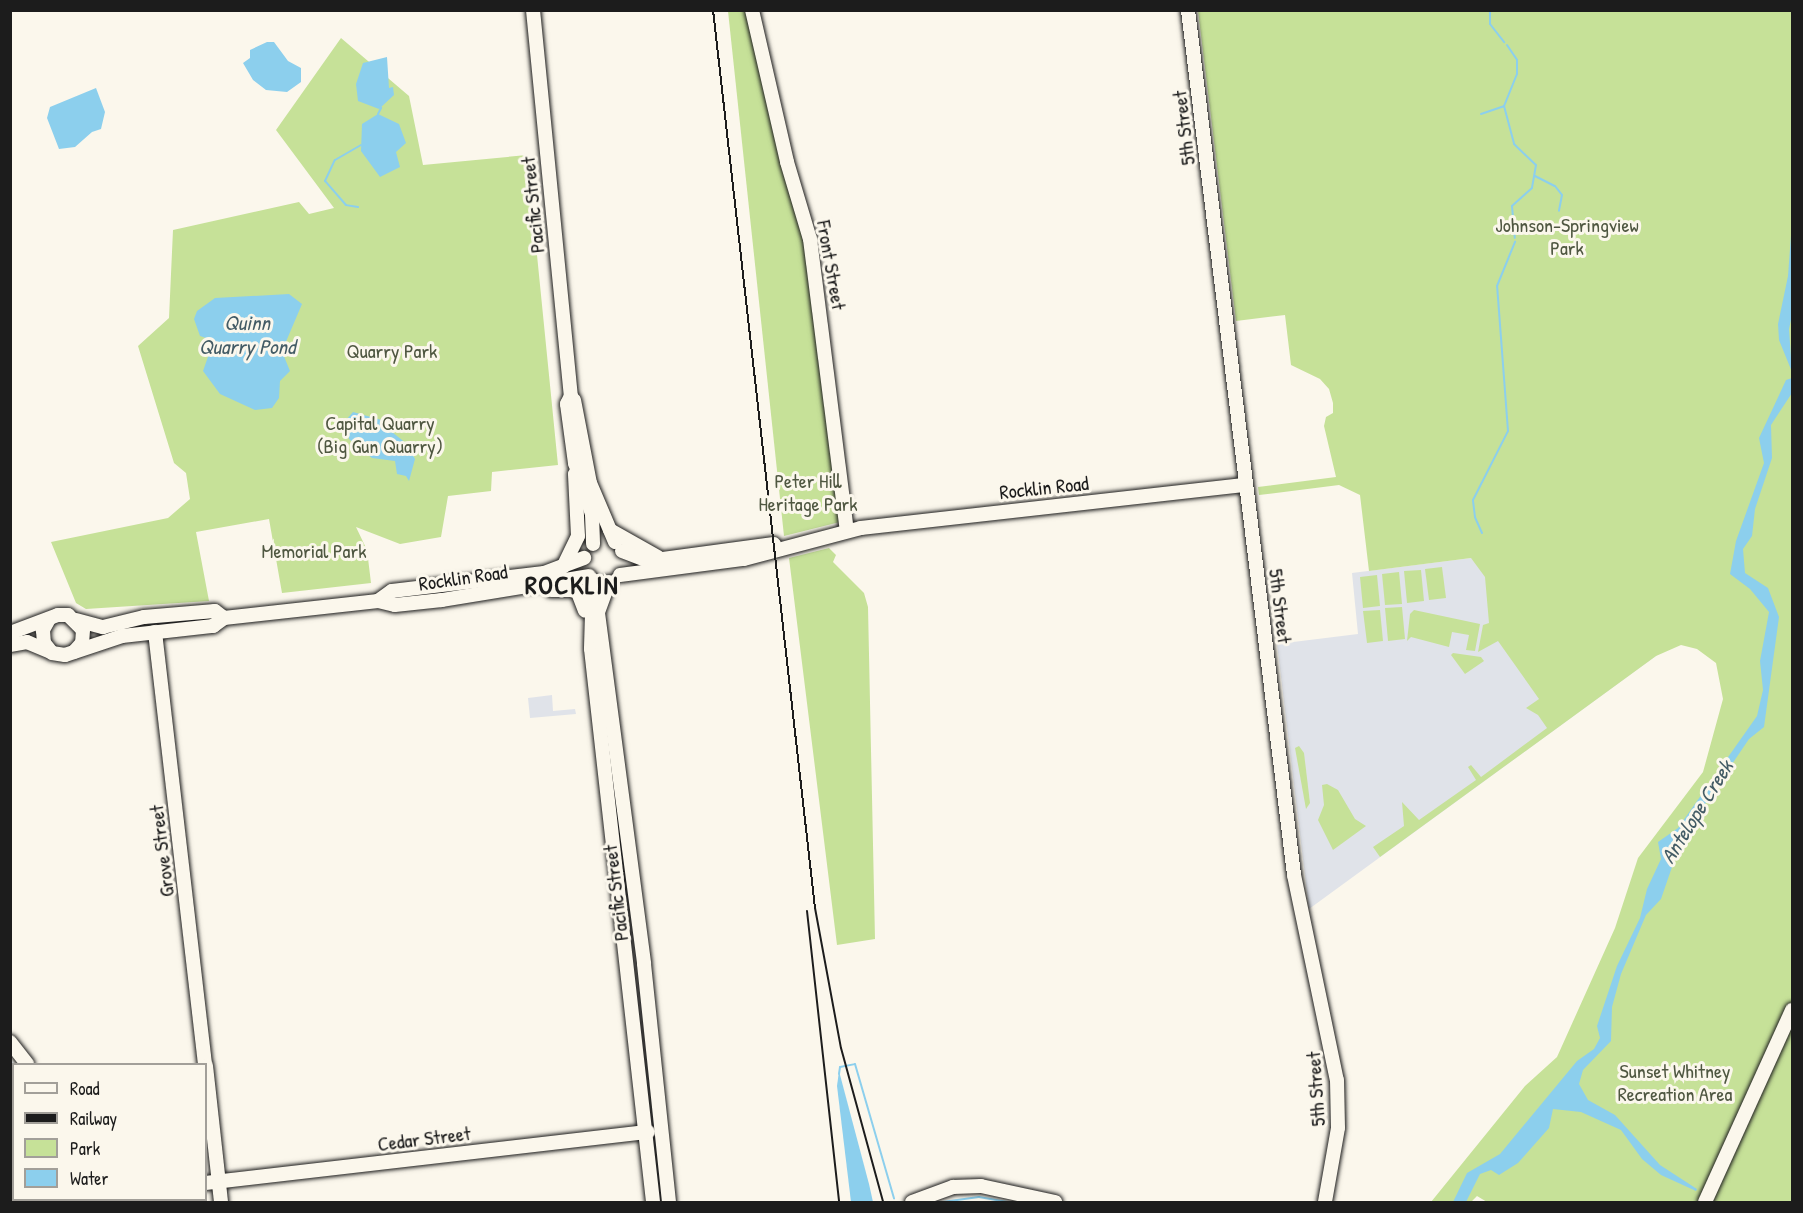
<!DOCTYPE html>
<style>
body{margin:0}
#map{position:relative;width:1803px;height:1213px;overflow:hidden;background:#fbf7ec;font-family:"Patrick Hand",sans-serif}
div>[style]{position:absolute}
.built>*{inset:0;background:#e0e3e9}
.green>*{inset:0;background:#c6e198}
.water>*{inset:0;background:#8ccfed}
.stream>*{height:2px;margin:-1px;padding:0 1px;transform-origin:1px;border-radius:1px;background:#8ccfed}
.roads{filter:drop-shadow(0 0 2px #1c1c1c) drop-shadow(0 0 2px #1c1c1c)}
.secondary>*{height:14px;margin:-7px;padding:0 7px;transform-origin:7px;border-radius:7px;background:#fbf7ec}
.rail>*{height:2px;margin:-1px;padding:0 1px;transform-origin:1px;border-radius:1px;background:#1c1c1c}
span{translate:-50% -50%;white-space:nowrap;text-align:center;line-height:1.15;-webkit-text-stroke:6px #fbf7ec;paint-order:stroke}
.street-label{font-size:20px;color:#1c1c1c}
.park-label{font-size:20px;color:#4f5741}
.water-label{font-size:21px;color:#435b65;font-style:italic}
.district-label{font-size:26px;color:#1c1c1c;font-weight:700;letter-spacing:1.5px}
.frame{position:absolute;inset:0;border:12px solid #1c1c1c;pointer-events:none}
.legend{position:absolute;left:12px;top:1063px;width:195px;height:138px;box-sizing:border-box;background:#fbf7ec;border:2px solid #a29f99;margin:0;padding:8px 10px;list-style:none;font-size:18px;color:#1c1c1c}
.legend li{display:flex;align-items:center;gap:12px;height:30px}
.legend b{width:30px;border:2px solid #a29f99}
</style>
<div id="map">
<div class="built">
<div style="clip-path:polygon(1471px 558px,1708px 618px,1309px 909px,1277px 644px,1358px 634px,1352px 573px)"></div>
<div style="clip-path:polygon(552px 695px,553px 711px,575px 709px,576px 714px,530px 718px,528px 698px)"></div>
<div style="clip-path:polygon(10px 1059px,15px 1064px,14px 1200px,56px 1200px,52px 1202px,11px 1202px)"></div>
</div>
<div class="green">
<div style="clip-path:polygon(728px 11px,745px 11px,810px 267px,840px 522px,784px 536px)"></div>
<div style="clip-path:polygon(1198px 11px,1792px 11px,1792px 1202px,1487px 1202px,1477px 1196px,1471px 1202px,1431px 1202px,1525px 1086px,1557px 1057px,1615px 928px,1638px 858px,1703px 772px,1723px 699px,1716px 663px,1697px 649px,1681px 645px,1656px 656px,1380px 857px,1373px 847px,1404px 826px,1402px 802px,1419px 820px,1476px 780px,1468px 767px,1471px 765px,1481px 777px,1547px 728px,1538px 715px,1526px 708px,1539px 699px,1498px 641px,1478px 652px,1483px 625px,1489px 623px,1485px 577px,1471px 558px,1369px 571px,1360px 495px,1339px 485px,1259px 495px,1258px 487px,1336px 477px,1324px 426px,1326px 417px,1333px 413px,1333px 403px,1329px 389px,1320px 379px,1291px 365px,1285px 315px,1236px 321px)"></div>
<div style="clip-path:polygon(341px 38px,409px 96px,423px 165px,527px 155px,558px 465px,492px 472px,491px 491px,448px 496px,441px 537px,400px 544px,356px 527px,367px 550px,371px 583px,282px 593px,269px 519px,196px 532px,209px 601px,86px 609px,76px 603px,51px 542px,168px 518px,190px 499px,186px 473px,174px 463px,138px 346px,169px 318px,173px 230px,299px 202px,309px 214px,334px 208px,276px 130px)"></div>
<div style="clip-path:polygon(829px 548px,836px 555px,833px 562px,864px 593px,868px 607px,875px 939px,837px 945px,789px 558px)"></div>
<div style="clip-path:polygon(1442px 567px,1446px 598px,1429px 600px,1425px 569px)"></div>
<div style="clip-path:polygon(1421px 570px,1424px 601px,1407px 603px,1404px 571px)"></div>
<div style="clip-path:polygon(1399px 572px,1402px 604px,1385px 605px,1382px 574px)"></div>
<div style="clip-path:polygon(1377px 575px,1380px 606px,1363px 608px,1360px 577px)"></div>
<div style="clip-path:polygon(1402px 607px,1405px 639px,1388px 641px,1385px 608px)"></div>
<div style="clip-path:polygon(1380px 610px,1383px 641px,1367px 643px,1363px 611px)"></div>
<div style="clip-path:polygon(1414px 610px,1480px 624px,1475px 651px,1466px 650px,1469px 635px,1452px 632px,1449px 647px,1411px 637px,1407px 641px,1410px 614px)"></div>
<div style="clip-path:polygon(1453px 653px,1481px 657px,1484px 661px,1465px 674px,1451px 655px)"></div>
<div style="clip-path:polygon(1299px 746px,1304px 753px,1310px 803px,1306px 809px,1295px 748px)"></div>
<div style="clip-path:polygon(1327px 784px,1338px 790px,1355px 819px,1366px 826px,1333px 850px,1318px 820px,1324px 805px,1322px 785px)"></div>
</div>
<div class="water">
<div style="clip-path:polygon(267px 42px,274px 42px,288px 61px,301px 68px,301px 82px,287px 92px,266px 90px,253px 80px,243px 63px,250px 58px,250px 50px)"></div>
<div style="clip-path:polygon(387px 57px,389px 88px,393px 87px,394px 95px,379px 109px,358px 101px,356px 84px,363px 63px)"></div>
<div style="clip-path:polygon(96px 88px,105px 112px,101px 129px,92px 132px,75px 147px,59px 149px,47px 118px,50px 107px)"></div>
<div style="clip-path:polygon(378px 114px,399px 124px,406px 143px,396px 152px,400px 167px,380px 177px,361px 151px,362px 124px)"></div>
<div style="clip-path:polygon(1792px 222px,1792px 315px,1789px 329px,1792px 372px,1779px 340px,1778px 324px,1788px 276px)"></div>
<div style="clip-path:polygon(289px 294px,302px 304px,285px 344px,283px 354px,290px 371px,280px 381px,279px 398px,272px 408px,255px 410px,220px 394px,203px 371px,210px 351px,209px 339px,200px 336px,194px 319px,197px 311px,215px 298px)"></div>
<div style="clip-path:polygon(1792px 378px,1792px 393px,1771px 425px,1772px 458px,1755px 509px,1752px 536px,1743px 549px,1745px 573px,1768px 588px,1779px 617px,1764px 727px,1749px 739px,1682px 838px,1661px 899px,1646px 915px,1621px 974px,1612px 1007px,1611px 1041px,1583px 1070px,1579px 1084px,1588px 1100px,1615px 1115px,1660px 1165px,1697px 1189px,1696px 1191px,1661px 1175px,1642px 1159px,1621px 1130px,1581px 1112px,1553px 1109px,1549px 1128px,1518px 1163px,1499px 1175px,1491px 1170px,1480px 1174px,1466px 1202px,1453px 1202px,1467px 1173px,1500px 1154px,1577px 1061px,1594px 1049px,1600px 1038px,1597px 1026px,1617px 966px,1640px 918px,1647px 889px,1661px 859px,1658px 842px,1678px 828px,1757px 716px,1763px 690px,1760px 661px,1769px 612px,1750px 589px,1730px 574px,1736px 541px,1764px 463px,1759px 438px,1786px 380px)"></div>
<div style="clip-path:polygon(353px 412px,385px 421px,387px 428px,407px 444px,415px 459px,409px 481px,406px 476px,397px 474px,395px 461px,372px 458px,349px 439px,346px 420px)"></div>
<div style="clip-path:polygon(839px 1071px,869px 1184px,873px 1202px,851px 1202px,837px 1086px)"></div>
</div>
<div class="stream">
<div style="left:1490px;top:10px;width:14px;rotate:90deg"></div>
<div style="left:1490px;top:24px;width:23px;rotate:52deg"></div>
<div style="left:1507px;top:45px;width:18px;rotate:56deg"></div>
<div style="left:1517px;top:60px;width:14px;rotate:90deg"></div>
<div style="left:1517px;top:74px;width:35px;rotate:112deg"></div>
<div style="left:1504px;top:106px;width:39px;rotate:75deg"></div>
<div style="left:1514px;top:144px;width:30px;rotate:44deg"></div>
<div style="left:1536px;top:165px;width:23px;rotate:100deg"></div>
<div style="left:1532px;top:188px;width:27px;rotate:138deg"></div>
<div style="left:1512px;top:206px;width:32px;rotate:85deg"></div>
<div style="left:378px;top:114px;width:7px;rotate:-63deg"></div>
<div style="left:1481px;top:114px;width:24px;rotate:-19deg"></div>
<div style="left:1535px;top:176px;width:22px;rotate:27deg"></div>
<div style="left:1555px;top:186px;width:11px;rotate:52deg"></div>
<div style="left:1562px;top:195px;width:16px;rotate:101deg"></div>
<div style="left:358px;top:207px;width:12px;rotate:-171deg"></div>
<div style="left:346px;top:205px;width:32px;rotate:-131deg"></div>
<div style="left:325px;top:181px;width:23px;rotate:-65deg"></div>
<div style="left:335px;top:160px;width:30px;rotate:-30deg"></div>
<div style="left:1482px;top:533px;width:17px;rotate:-114deg"></div>
<div style="left:1475px;top:517px;width:17px;rotate:-97deg"></div>
<div style="left:1473px;top:500px;width:77px;rotate:-63.1deg"></div>
<div style="left:1508px;top:431px;width:145px;rotate:-94.3deg"></div>
<div style="left:1497px;top:286px;width:48px;rotate:-67.8deg"></div>
<div style="left:839px;top:1074px;width:7px;rotate:-82deg"></div>
<div style="left:840px;top:1067px;width:15px;rotate:-11deg"></div>
<div style="left:855px;top:1064px;width:140px;rotate:73.8deg"></div>
<div style="left:943px;top:1202px;width:36px;rotate:-8deg"></div>
<div style="left:979px;top:1197px;width:29px;rotate:10deg"></div>
</div>
<div class="roads">
<div class="secondary">
<div style="left:533px;top:10px;width:388px;rotate:84.4deg"></div>
<div style="left:571px;top:396px;width:9px;rotate:117deg"></div>
<div style="left:567px;top:404px;width:60px;rotate:82.3deg"></div>
<div style="left:575px;top:463px;width:54px;rotate:71.6deg"></div>
<div style="left:592px;top:514px;width:30px;rotate:88deg"></div>
<div style="left:752px;top:10px;width:156px;rotate:77deg"></div>
<div style="left:787px;top:162px;width:80px;rotate:73.4deg"></div>
<div style="left:810px;top:239px;width:294px;rotate:82.8deg"></div>
<div style="left:1188px;top:10px;width:871px;rotate:83.01deg"></div>
<div style="left:1294px;top:875px;width:209px;rotate:78.2deg"></div>
<div style="left:1337px;top:1080px;width:48px;rotate:88.8deg"></div>
<div style="left:1338px;top:1128px;width:75px;rotate:100deg"></div>
<div style="left:574px;top:400px;width:85px;rotate:79.1deg"></div>
<div style="left:590px;top:483px;width:64px;rotate:67deg"></div>
<div style="left:610px;top:530px;width:55px;rotate:29.4deg"></div>
<div style="left:622px;top:551px;width:28px;rotate:21deg"></div>
<div style="left:648px;top:561px;width:127px;rotate:-7.7deg"></div>
<div style="left:563px;top:567px;width:34px;rotate:-64deg"></div>
<div style="left:578px;top:536px;width:62px;rotate:-92.8deg"></div>
<div style="left:620px;top:575px;width:125px;rotate:-7.4deg"></div>
<div style="left:744px;top:559px;width:121px;rotate:-14.8deg"></div>
<div style="left:861px;top:528px;width:387px;rotate:-6.4deg"></div>
<div style="left:593px;top:580px;width:69px;rotate:91.7deg"></div>
<div style="left:591px;top:649px;width:556px;rotate:83.6deg"></div>
<div style="left:609px;top:582px;width:33px;rotate:110deg"></div>
<div style="left:598px;top:613px;width:354px;rotate:82.5deg"></div>
<div style="left:644px;top:964px;width:239px;rotate:84deg"></div>
<div style="left:551px;top:590px;width:26px"></div>
<div style="left:577px;top:590px;width:22px;rotate:69deg"></div>
<div style="left:378px;top:601px;width:17px;rotate:-36deg"></div>
<div style="left:392px;top:591px;width:153px;rotate:-6.8deg"></div>
<div style="left:544px;top:573px;width:43px;rotate:-20.6deg"></div>
<div style="left:49px;top:619px;width:13px;rotate:119deg"></div>
<div style="left:43px;top:630px;width:13px;rotate:86deg"></div>
<div style="left:44px;top:643px;width:13px;rotate:51deg"></div>
<div style="left:52px;top:653px;width:13px;rotate:9deg"></div>
<div style="left:65px;top:655px;width:60px;rotate:-18.4deg"></div>
<div style="left:122px;top:636px;width:92px;rotate:-6.3deg"></div>
<div style="left:213px;top:626px;width:14px;rotate:-36deg"></div>
<div style="left:224px;top:618px;width:155px;rotate:-6.3deg"></div>
<div style="left:378px;top:601px;width:17px;rotate:13deg"></div>
<div style="left:395px;top:605px;width:47px;rotate:-6.1deg"></div>
<div style="left:442px;top:600px;width:149px;rotate:-9.3deg"></div>
<div style="left:76px;top:620px;width:28px;rotate:15deg"></div>
<div style="left:103px;top:627px;width:42px;rotate:-13.7deg"></div>
<div style="left:144px;top:617px;width:71px;rotate:-4.8deg"></div>
<div style="left:215px;top:611px;width:11px;rotate:38deg"></div>
<div style="left:155px;top:632px;width:435px;rotate:83.4deg"></div>
<div style="left:10px;top:633px;width:51px;rotate:-20.6deg"></div>
<div style="left:58px;top:615px;width:10px"></div>
<div style="left:68px;top:615px;width:21px;rotate:45deg"></div>
<div style="left:83px;top:630px;width:13px;rotate:94deg"></div>
<div style="left:82px;top:643px;width:12px;rotate:132deg"></div>
<div style="left:10px;top:645px;width:17px;rotate:-10deg"></div>
<div style="left:27px;top:642px;width:26px;rotate:23deg"></div>
<div style="left:10px;top:1042px;width:28px;rotate:52deg"></div>
<div style="left:206px;top:1066px;width:137px;rotate:83.7deg"></div>
<div style="left:206px;top:1183px;width:445px;rotate:-6.6deg"></div>
<div style="left:912px;top:1202px;width:44px;rotate:-20.1deg"></div>
<div style="left:953px;top:1187px;width:28px;rotate:-2deg"></div>
<div style="left:981px;top:1186px;width:76px;rotate:12.2deg"></div>
<div style="left:1705px;top:1202px;width:211px;rotate:-65.6deg"></div>
</div>
</div>
<div class="rail">
<div style="left:713px;top:10px;width:904px;rotate:83.52deg"></div>
<div style="left:815px;top:908px;width:142px;rotate:79.5deg"></div>
<div style="left:841px;top:1048px;width:160px;rotate:74.7deg"></div>
<div style="left:807px;top:911px;width:293px;rotate:83.7deg"></div>
</div>
<div class="street-label">
<span style="left:1183px;top:128px;rotate:-97deg">5th Street</span>
<span style="left:532px;top:205px;rotate:-96deg">Pacific Street</span>
<span style="left:832px;top:265px;rotate:80deg">Front Street</span>
<span style="left:1044px;top:487px;rotate:-6deg">Rocklin Road</span>
<span style="left:463px;top:577px;rotate:-8deg">Rocklin Road</span>
<span style="left:1281px;top:606px;rotate:83deg">5th Street</span>
<span style="left:161px;top:851px;rotate:-97deg">Grove Street</span>
<span style="left:615px;top:893px;rotate:-97deg">Pacific Street</span>
<span style="left:1315px;top:1089px;rotate:-94deg">5th Street</span>
<span style="left:424px;top:1138px;rotate:-7deg">Cedar Street</span>
</div>
<div class="park-label">
<span style="left:1567px;top:236px">Johnson-Springview<br>Park</span>
<span style="left:392px;top:350px">Quarry Park</span>
<span style="left:380px;top:434px">Capital Quarry<br>(Big Gun Quarry)</span>
<span style="left:808px;top:492px">Peter Hill<br>Heritage Park</span>
<span style="left:314px;top:550px">Memorial Park</span>
<span style="left:1675px;top:1082px">Sunset Whitney<br>Recreation Area</span>
</div>
<div class="water-label">
<span style="left:247px;top:335px">Quinn<br>Quarry Pond</span>
<span style="left:1697px;top:812px;rotate:-58deg">Antelope Creek</span>
</div>
<div class="district-label">
<span style="left:572px;top:585px">ROCKLIN</span>
</div>
<div class="frame"></div>
<ul class="legend">
<li><b style="height:8px;background:#fbf7ec"></b>Road</li>
<li><b style="height:8px;background:#1c1c1c"></b>Railway</li>
<li><b style="height:16px;background:#c6e198"></b>Park</li>
<li><b style="height:16px;background:#8ccfed"></b>Water</li>
</ul>
</div>
